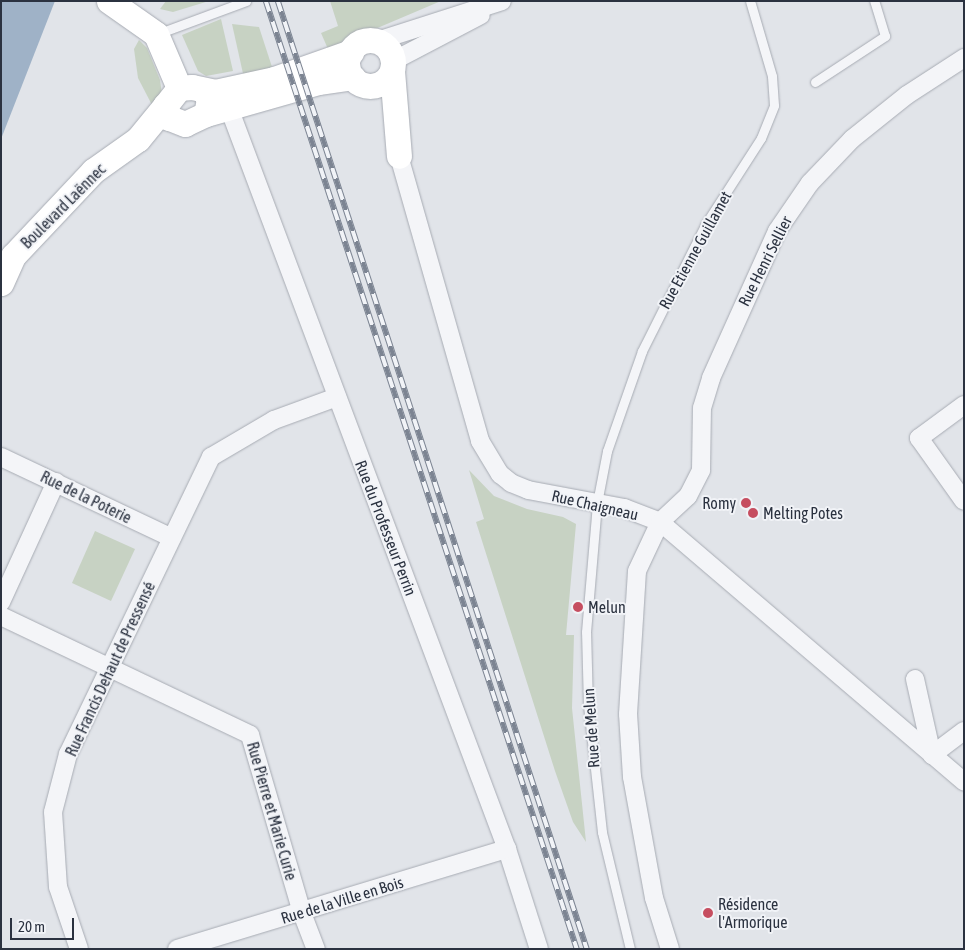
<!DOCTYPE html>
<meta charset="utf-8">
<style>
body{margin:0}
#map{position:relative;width:965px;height:950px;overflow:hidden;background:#e1e4e9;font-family:"Asap Condensed",sans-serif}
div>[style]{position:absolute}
.green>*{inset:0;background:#c7d2c3}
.water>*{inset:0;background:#9fb2c7}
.roads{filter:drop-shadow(0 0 1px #a7abb3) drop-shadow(0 0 1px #a7abb3)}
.service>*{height:9px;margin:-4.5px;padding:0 4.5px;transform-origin:4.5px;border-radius:4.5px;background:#f4f5f8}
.minor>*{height:18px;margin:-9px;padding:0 9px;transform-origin:9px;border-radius:9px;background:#f4f5f8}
.secondary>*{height:25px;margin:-12.5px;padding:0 12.5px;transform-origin:12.5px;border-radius:12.5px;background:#fff}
.secondary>.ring{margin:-12.5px;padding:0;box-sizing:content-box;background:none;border:25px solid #fff;border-radius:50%}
.rail>*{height:5.5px;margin-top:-2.75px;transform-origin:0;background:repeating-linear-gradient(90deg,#f1f3f7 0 11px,#7c8492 0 22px);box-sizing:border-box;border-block:1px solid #7c8492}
.dots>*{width:14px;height:14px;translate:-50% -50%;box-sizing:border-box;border:2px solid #f1f3f7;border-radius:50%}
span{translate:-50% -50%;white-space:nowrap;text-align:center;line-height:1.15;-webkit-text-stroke:4px #f1f3f7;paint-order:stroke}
.street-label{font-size:16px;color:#2b3240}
.poi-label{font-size:16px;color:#2b3240}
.right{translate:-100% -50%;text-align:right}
.left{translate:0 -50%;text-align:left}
.frame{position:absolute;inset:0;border:2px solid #2b3240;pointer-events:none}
.scale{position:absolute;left:10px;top:918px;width:64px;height:22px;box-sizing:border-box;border:2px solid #2b3240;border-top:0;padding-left:6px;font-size:15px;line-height:18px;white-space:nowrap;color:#2b3240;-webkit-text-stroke:4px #f1f3f7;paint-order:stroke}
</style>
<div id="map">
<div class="green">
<div style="clip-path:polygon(166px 1px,209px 1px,173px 12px,160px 9px)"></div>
<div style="clip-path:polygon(330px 1px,441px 1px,328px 49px,321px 33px,338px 26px)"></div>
<div style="clip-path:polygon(221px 19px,233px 71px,206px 76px,198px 71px,182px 35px)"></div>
<div style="clip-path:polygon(232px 24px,259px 27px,272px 67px,244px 78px)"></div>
<div style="clip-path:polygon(139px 40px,147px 48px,160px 80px,162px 95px,152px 105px,138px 78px,134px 49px)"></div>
<div style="clip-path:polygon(469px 470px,494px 496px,527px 509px,563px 517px,576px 524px,566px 635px,574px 635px,572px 708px,586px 842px,573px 822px,555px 771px,476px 522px,484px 519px)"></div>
<div style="clip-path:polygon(95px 531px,135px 549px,111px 601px,72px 583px)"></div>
</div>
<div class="water">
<div style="clip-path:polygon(1px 1px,55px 1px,1px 139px)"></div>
</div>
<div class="roads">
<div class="service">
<div style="left:157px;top:34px;width:95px;rotate:-20.3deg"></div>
<div style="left:815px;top:82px;width:84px;rotate:-33.3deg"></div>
<div style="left:885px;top:36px;width:37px;rotate:-107deg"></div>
<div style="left:630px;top:949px;width:120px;rotate:-103.5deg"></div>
<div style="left:602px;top:832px;width:127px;rotate:-96.3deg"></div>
<div style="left:588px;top:706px;width:74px;rotate:-91.5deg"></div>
<div style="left:586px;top:632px;width:129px;rotate:-85.1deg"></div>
<div style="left:597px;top:503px;width:53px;rotate:-79.1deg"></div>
<div style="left:607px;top:451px;width:106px;rotate:-70.7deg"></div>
<div style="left:642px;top:351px;width:141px;rotate:-63.4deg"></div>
<div style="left:705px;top:225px;width:103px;rotate:-57.2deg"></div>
<div style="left:761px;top:138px;width:35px;rotate:-68deg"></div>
<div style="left:774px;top:105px;width:29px;rotate:-94deg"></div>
<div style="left:772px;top:76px;width:78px;rotate:-106.3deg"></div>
</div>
<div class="minor">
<div style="left:377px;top:41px;width:131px;rotate:-17.7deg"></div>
<div style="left:393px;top:61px;width:99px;rotate:-27.6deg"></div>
<div style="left:229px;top:108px;width:791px;rotate:69.44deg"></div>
<div style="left:507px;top:849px;width:105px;rotate:72.3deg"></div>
<div style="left:399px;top:156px;width:296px;rotate:74.1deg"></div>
<div style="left:480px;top:441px;width:39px;rotate:59deg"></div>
<div style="left:500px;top:474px;width:14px;rotate:39deg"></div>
<div style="left:511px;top:483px;width:18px;rotate:22deg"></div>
<div style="left:528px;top:490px;width:98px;rotate:10.6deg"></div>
<div style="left:624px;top:508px;width:39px;rotate:21deg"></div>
<div style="left:660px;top:522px;width:400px;rotate:40.5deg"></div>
<div style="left:964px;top:405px;width:56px;rotate:143.7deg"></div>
<div style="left:919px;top:438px;width:77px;rotate:54.5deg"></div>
<div style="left:1px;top:457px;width:189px;rotate:25.3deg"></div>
<div style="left:1px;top:602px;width:132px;rotate:-65.4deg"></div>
<div style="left:1px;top:616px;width:276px;rotate:25.5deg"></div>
<div style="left:250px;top:735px;width:185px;rotate:73.7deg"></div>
<div style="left:302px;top:913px;width:39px;rotate:69deg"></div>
<div style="left:915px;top:679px;width:78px;rotate:77.4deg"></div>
<div style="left:932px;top:755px;width:40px;rotate:-37deg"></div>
<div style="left:79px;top:949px;width:65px;rotate:-108.7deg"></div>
<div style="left:58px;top:887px;width:75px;rotate:-93.8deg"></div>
<div style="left:53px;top:812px;width:60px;rotate:-75.5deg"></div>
<div style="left:68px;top:754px;width:330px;rotate:-64.3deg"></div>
<div style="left:211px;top:457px;width:73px;rotate:-30.4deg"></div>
<div style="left:274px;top:420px;width:67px;rotate:-20.1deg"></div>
<div style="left:177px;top:949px;width:345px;rotate:-16.9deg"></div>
<div style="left:670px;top:949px;width:53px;rotate:-107.4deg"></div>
<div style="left:654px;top:898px;width:123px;rotate:-100.3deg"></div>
<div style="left:632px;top:777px;width:63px;rotate:-93.6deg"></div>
<div style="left:628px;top:714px;width:143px;rotate:-86.4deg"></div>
<div style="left:637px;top:571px;width:54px;rotate:-64.9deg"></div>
<div style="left:660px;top:522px;width:38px;rotate:-43deg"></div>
<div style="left:688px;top:496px;width:29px;rotate:-63deg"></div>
<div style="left:701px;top:470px;width:62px;rotate:-89.1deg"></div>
<div style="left:702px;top:408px;width:31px;rotate:-73deg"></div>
<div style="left:711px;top:378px;width:161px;rotate:-65.8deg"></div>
<div style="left:777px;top:231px;width:58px;rotate:-55.5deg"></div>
<div style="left:810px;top:183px;width:61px;rotate:-46.3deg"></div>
<div style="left:852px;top:139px;width:70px;rotate:-38.7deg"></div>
<div style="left:907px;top:95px;width:68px;rotate:-33deg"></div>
</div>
<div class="secondary">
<div style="left:109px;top:1px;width:57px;rotate:35.1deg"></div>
<div style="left:156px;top:34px;width:59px;rotate:66.9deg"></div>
<div class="ring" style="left:347px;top:40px;width:21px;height:21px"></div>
<div style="left:392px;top:71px;width:85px;rotate:85.3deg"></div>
<div style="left:204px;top:91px;width:9px;rotate:58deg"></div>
<div style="left:209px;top:99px;width:15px;rotate:101deg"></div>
<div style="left:206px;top:114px;width:23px;rotate:155deg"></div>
<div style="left:185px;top:124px;width:17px;rotate:-159deg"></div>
<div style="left:169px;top:118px;width:13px;rotate:-108deg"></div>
<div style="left:165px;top:106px;width:23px;rotate:-52deg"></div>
<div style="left:179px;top:88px;width:13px;rotate:-4deg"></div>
<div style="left:192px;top:87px;width:24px;rotate:12deg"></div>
<div style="left:215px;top:92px;width:60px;rotate:-12.4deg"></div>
<div style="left:274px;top:79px;width:82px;rotate:-19.3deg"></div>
<div style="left:206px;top:114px;width:116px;rotate:-15.9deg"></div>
<div style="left:318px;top:82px;width:35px;rotate:-8deg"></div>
<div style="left:1px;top:283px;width:30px;rotate:-66deg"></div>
<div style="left:13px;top:256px;width:117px;rotate:-46.7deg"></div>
<div style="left:93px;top:171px;width:55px;rotate:-35.4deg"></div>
<div style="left:138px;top:139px;width:43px;rotate:-50.7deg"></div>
</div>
</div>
<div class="rail">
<div style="left:266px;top:1px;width:998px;rotate:71.84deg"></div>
<div style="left:278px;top:1px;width:997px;rotate:71.95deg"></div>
</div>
<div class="dots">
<div style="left:746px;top:503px;background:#c64e60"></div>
<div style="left:753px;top:513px;background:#c64e60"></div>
<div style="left:578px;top:607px;background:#c64e60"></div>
<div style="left:708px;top:913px;background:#c64e60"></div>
</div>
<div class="street-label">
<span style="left:63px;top:206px;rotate:-45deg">Boulevard Laënnec</span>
<span style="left:695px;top:250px;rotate:-61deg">Rue Etienne Guillamet</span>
<span style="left:765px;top:261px;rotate:-63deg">Rue Henri Sellier</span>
<span style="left:86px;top:497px;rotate:26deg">Rue de la Poterie</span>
<span style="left:595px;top:505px;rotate:13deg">Rue Chaigneau</span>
<span style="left:386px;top:528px;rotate:69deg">Rue du Professeur Perrin</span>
<span style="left:110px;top:669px;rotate:-65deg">Rue Francis Dehaut de Pressensé</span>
<span style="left:591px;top:728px;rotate:-94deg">Rue de Melun</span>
<span style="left:272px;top:811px;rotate:74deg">Rue Pierre et Marie Curie</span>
<span style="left:342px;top:900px;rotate:-17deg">Rue de la Ville en Bois</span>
</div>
<div class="poi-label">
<span class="right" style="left:736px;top:503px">Romy</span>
<span class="left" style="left:763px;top:513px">Melting Potes</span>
<span class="left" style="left:588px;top:607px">Melun</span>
<span class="left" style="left:718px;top:913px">Résidence<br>l'Armorique</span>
</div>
<div class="frame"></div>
<div class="scale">20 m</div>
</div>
